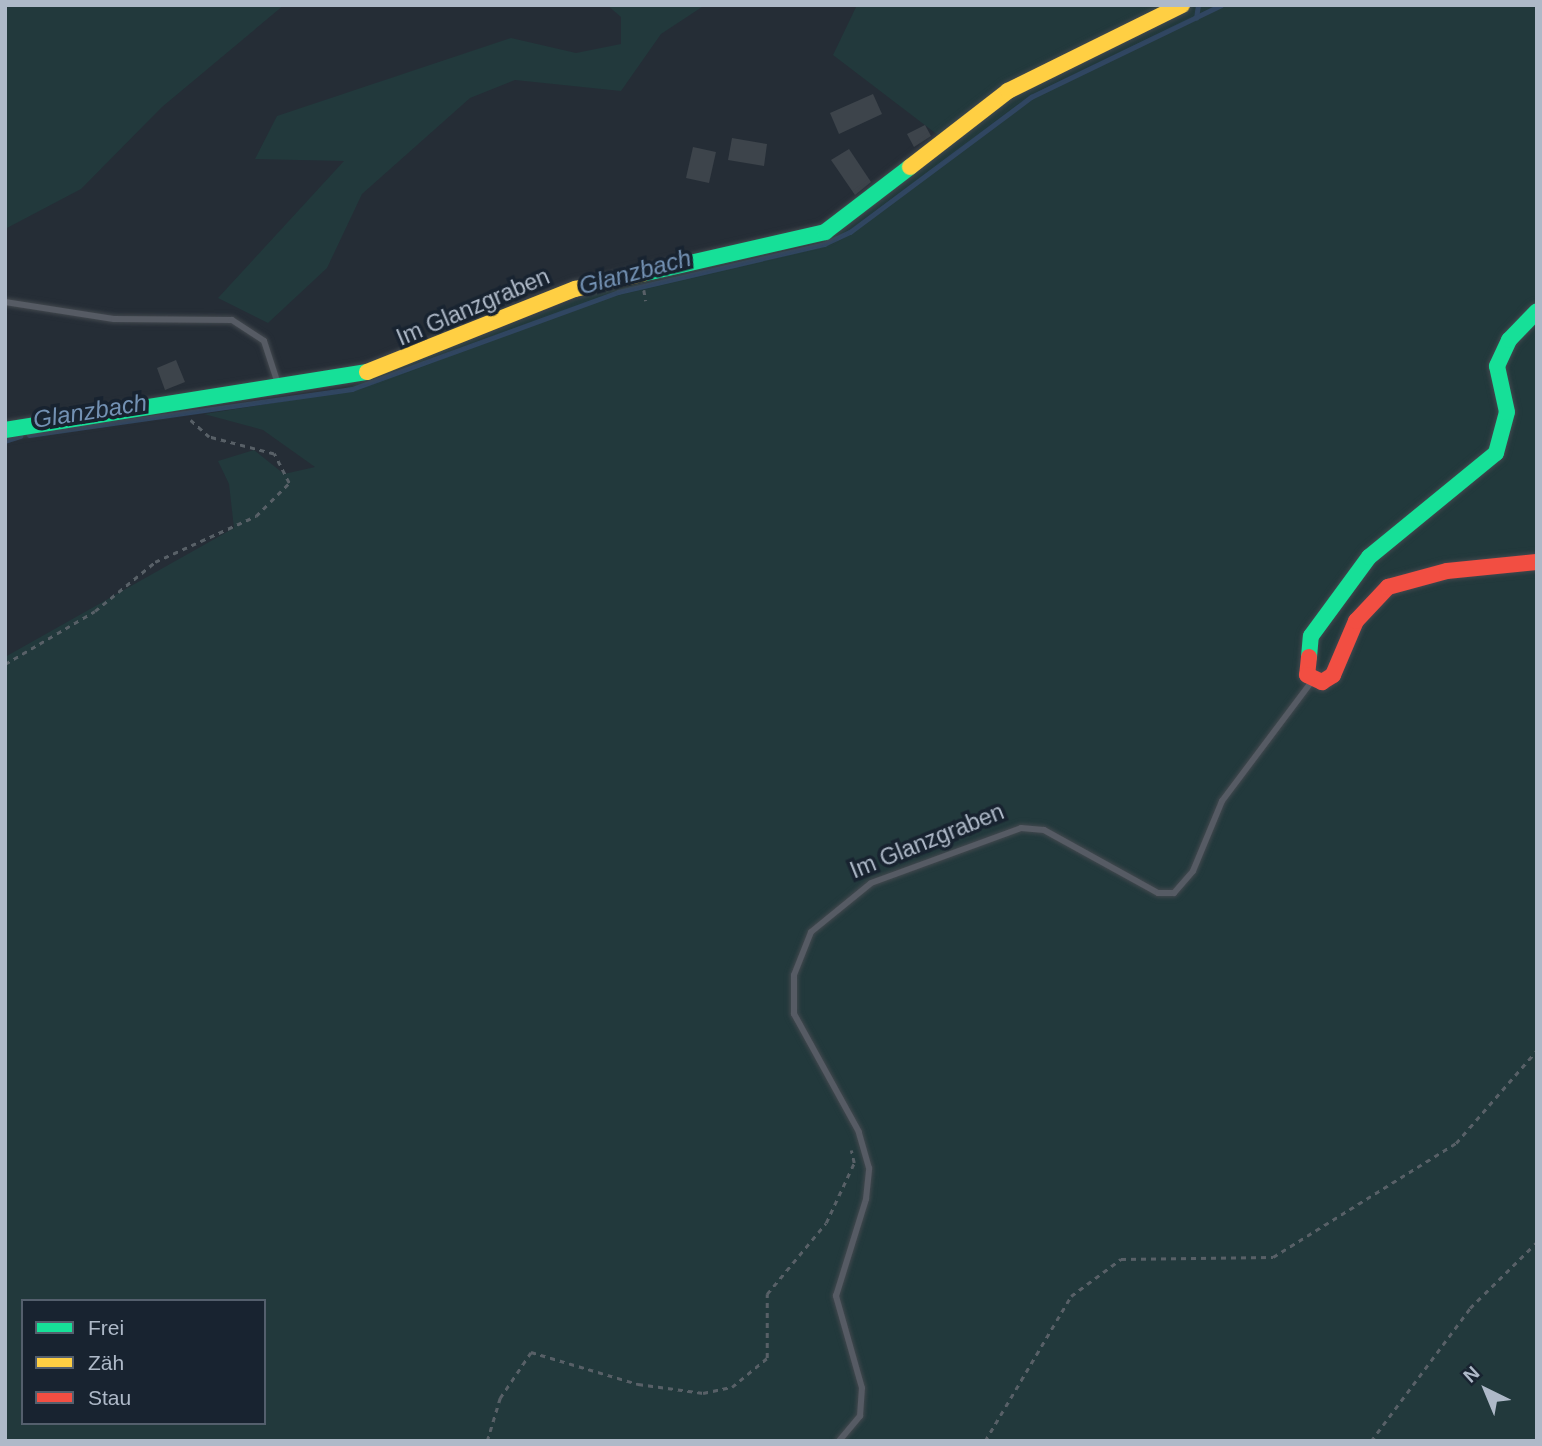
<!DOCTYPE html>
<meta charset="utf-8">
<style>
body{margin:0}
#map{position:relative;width:1542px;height:1446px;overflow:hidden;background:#252d36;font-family:Helvetica,sans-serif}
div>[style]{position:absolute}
.green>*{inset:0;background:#22393c}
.stream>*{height:4.5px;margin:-2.25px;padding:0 2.25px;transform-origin:2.25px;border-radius:2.25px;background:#304661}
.building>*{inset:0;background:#3d444b}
.path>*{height:2.5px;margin-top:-1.25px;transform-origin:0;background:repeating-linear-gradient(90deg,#586067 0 5px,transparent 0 10px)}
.roads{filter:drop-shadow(0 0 2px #42484e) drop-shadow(0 0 2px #42484e)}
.lane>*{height:6px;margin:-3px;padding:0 3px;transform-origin:3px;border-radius:3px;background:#565b64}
.fast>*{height:16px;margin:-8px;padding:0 8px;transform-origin:8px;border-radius:8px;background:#16e098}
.slow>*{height:16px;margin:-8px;padding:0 8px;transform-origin:8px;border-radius:8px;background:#ffcf43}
.jam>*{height:16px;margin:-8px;padding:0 8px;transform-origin:8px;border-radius:8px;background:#f24e42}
span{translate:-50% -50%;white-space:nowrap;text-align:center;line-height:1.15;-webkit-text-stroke:7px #182330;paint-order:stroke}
.street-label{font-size:23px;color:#aeb9c8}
.water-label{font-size:24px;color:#7391b3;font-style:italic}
.frame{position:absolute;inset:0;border:7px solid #aeb9c8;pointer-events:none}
.legend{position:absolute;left:21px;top:1299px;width:245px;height:126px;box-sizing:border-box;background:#182330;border:2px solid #545f6d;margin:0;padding:9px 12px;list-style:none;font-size:21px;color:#aeb9c8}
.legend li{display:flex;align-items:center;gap:14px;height:35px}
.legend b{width:35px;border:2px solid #545f6d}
.north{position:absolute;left:1451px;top:1355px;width:70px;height:70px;-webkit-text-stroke:5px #182330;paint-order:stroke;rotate:317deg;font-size:19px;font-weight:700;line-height:28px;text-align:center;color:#aeb9c8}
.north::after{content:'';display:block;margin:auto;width:24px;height:32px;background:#aeb9c8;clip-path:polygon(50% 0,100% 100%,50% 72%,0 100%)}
</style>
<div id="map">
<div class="green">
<div style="clip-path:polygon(5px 5px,284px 5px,162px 107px,81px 189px,5px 229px)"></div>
<div style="clip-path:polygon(607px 5px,705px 5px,661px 34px,621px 91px,515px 80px,470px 98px,362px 194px,327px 268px,268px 323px,218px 298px,344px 161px,255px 159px,277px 116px,511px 38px,576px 53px,621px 44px,621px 17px)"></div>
<div style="clip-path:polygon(evenodd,857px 5px,1537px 5px,1537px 1441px,5px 1441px,5px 657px,234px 528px,229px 484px,218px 461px,254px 450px,284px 474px,315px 467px,263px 430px,204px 414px,330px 394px,618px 283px,808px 246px,838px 233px,947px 142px,833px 55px,857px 5px,23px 1301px,264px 1301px,264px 1423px,23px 1423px,23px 1301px)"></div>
</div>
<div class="stream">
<div style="left:1196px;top:18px;width:12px;rotate:-81deg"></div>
<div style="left:29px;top:435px;width:326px;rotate:-8.1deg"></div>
<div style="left:352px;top:389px;width:283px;rotate:-20deg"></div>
<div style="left:618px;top:292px;width:212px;rotate:-13.1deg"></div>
<div style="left:824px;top:244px;width:29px;rotate:-25deg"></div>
<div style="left:850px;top:232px;width:226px;rotate:-36.7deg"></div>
<div style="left:1031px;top:97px;width:211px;rotate:-25.8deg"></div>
<div style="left:5px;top:441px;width:16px;rotate:-18deg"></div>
</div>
<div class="building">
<div style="clip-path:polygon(873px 94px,882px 114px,839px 134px,830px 113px)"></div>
<div style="clip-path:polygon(925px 125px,931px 136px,914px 147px,907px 134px)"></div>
<div style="clip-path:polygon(732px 138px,767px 144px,764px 166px,728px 160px)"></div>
<div style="clip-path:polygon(693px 147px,716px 152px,709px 183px,686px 178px)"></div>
<div style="clip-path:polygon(849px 149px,871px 182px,855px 195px,831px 160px)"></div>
<div style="clip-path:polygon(176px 360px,185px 382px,165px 390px,157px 368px)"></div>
</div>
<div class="path">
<div style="left:644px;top:290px;width:11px;rotate:80deg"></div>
<div style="left:5px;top:664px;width:104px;rotate:-30.5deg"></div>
<div style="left:95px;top:611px;width:77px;rotate:-39.2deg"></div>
<div style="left:155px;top:562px;width:111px;rotate:-24.5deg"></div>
<div style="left:256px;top:516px;width:47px;rotate:-45deg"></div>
<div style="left:289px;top:483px;width:33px;rotate:-117deg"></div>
<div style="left:274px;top:454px;width:67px;rotate:-165.3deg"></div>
<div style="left:209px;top:437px;width:25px;rotate:-138deg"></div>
<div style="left:487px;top:1441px;width:45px;rotate:-73.2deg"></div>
<div style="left:500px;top:1398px;width:55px;rotate:-56deg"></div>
<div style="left:531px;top:1352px;width:112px;rotate:16.7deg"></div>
<div style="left:638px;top:1384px;width:66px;rotate:7.9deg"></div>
<div style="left:703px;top:1393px;width:30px;rotate:-12deg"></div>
<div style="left:732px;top:1387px;width:45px;rotate:-39.6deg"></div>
<div style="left:767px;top:1358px;width:64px;rotate:-90deg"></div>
<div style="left:767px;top:1294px;width:92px;rotate:-50.3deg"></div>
<div style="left:826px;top:1223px;width:66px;rotate:-65deg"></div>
<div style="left:854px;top:1163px;width:13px;rotate:-103deg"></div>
<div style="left:985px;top:1441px;width:169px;rotate:-59.3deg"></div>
<div style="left:1071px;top:1296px;width:62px;rotate:-36.5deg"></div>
<div style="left:1121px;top:1259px;width:152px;rotate:-0.8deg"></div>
<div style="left:1273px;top:1257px;width:216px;rotate:-31.9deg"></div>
<div style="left:1456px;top:1143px;width:123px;rotate:-48.9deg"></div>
<div style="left:1371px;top:1441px;width:166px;rotate:-53.3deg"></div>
<div style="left:1470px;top:1308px;width:94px;rotate:-44.6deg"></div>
</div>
<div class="roads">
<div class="lane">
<div style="left:5px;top:302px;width:110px;rotate:8.9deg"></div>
<div style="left:114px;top:319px;width:118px;rotate:0.5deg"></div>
<div style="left:232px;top:320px;width:38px;rotate:33deg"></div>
<div style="left:264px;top:341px;width:48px;rotate:71.9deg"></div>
<div style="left:839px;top:1441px;width:33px;rotate:-50deg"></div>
<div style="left:860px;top:1416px;width:28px;rotate:-86deg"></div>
<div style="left:862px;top:1388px;width:96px;rotate:-105.8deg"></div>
<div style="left:836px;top:1296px;width:102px;rotate:-72.8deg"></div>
<div style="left:866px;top:1199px;width:31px;rotate:-84deg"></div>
<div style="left:869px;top:1168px;width:37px;rotate:-106deg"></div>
<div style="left:859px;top:1132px;width:135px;rotate:-118.8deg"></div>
<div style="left:794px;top:1014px;width:39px;rotate:-90deg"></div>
<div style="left:794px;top:975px;width:46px;rotate:-68.4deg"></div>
<div style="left:811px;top:932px;width:77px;rotate:-39.2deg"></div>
<div style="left:871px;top:883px;width:160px;rotate:-20.1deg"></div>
<div style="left:1021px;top:828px;width:23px;rotate:5deg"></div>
<div style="left:1044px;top:830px;width:130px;rotate:28.9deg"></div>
<div style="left:1158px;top:893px;width:16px"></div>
<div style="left:1174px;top:893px;width:29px;rotate:-49deg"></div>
<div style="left:1193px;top:871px;width:76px;rotate:-67.5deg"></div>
<div style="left:1222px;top:801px;width:151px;rotate:-53.1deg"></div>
</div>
<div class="fast">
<div style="left:642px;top:274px;width:188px;rotate:-12.9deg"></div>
<div style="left:825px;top:232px;width:107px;rotate:-37.4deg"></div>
<div style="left:5px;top:430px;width:367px;rotate:-9.1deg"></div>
<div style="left:1309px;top:657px;width:21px;rotate:-85deg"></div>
<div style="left:1311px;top:636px;width:98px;rotate:-53.7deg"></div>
<div style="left:1369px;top:557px;width:164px;rotate:-39.3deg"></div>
<div style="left:1496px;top:453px;width:42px;rotate:-75deg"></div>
<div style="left:1507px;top:412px;width:47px;rotate:-102.3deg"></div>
<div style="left:1497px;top:366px;width:29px;rotate:-65deg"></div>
<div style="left:1509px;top:340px;width:40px;rotate:-46deg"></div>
</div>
<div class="slow">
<div style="left:910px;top:167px;width:124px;rotate:-37.8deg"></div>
<div style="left:1008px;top:91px;width:194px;rotate:-26.3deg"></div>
<div style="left:367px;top:372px;width:224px;rotate:-21.8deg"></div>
<div style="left:575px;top:289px;width:69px;rotate:-12.6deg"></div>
</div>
<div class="jam">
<div style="left:1309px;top:657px;width:18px;rotate:96deg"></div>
<div style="left:1307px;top:675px;width:17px;rotate:25deg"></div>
<div style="left:1322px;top:682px;width:13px;rotate:-32deg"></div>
<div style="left:1333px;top:675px;width:59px;rotate:-66.9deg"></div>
<div style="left:1356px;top:621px;width:47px;rotate:-46.7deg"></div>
<div style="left:1388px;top:587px;width:61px;rotate:-15.2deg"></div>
<div style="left:1447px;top:571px;width:90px;rotate:-5.7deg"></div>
</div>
</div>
<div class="street-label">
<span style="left:473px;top:307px;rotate:-23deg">Im Glanzgraben</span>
<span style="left:927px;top:841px;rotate:-22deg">Im Glanzgraben</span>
</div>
<div class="water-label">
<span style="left:635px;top:272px;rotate:-15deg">Glanzbach</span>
<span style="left:90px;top:411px;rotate:-9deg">Glanzbach</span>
</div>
<div class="frame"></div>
<ul class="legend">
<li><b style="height:9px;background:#16e098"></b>Frei</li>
<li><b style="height:9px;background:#ffcf43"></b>Zäh</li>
<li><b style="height:9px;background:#f24e42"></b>Stau</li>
</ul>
<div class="north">N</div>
</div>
